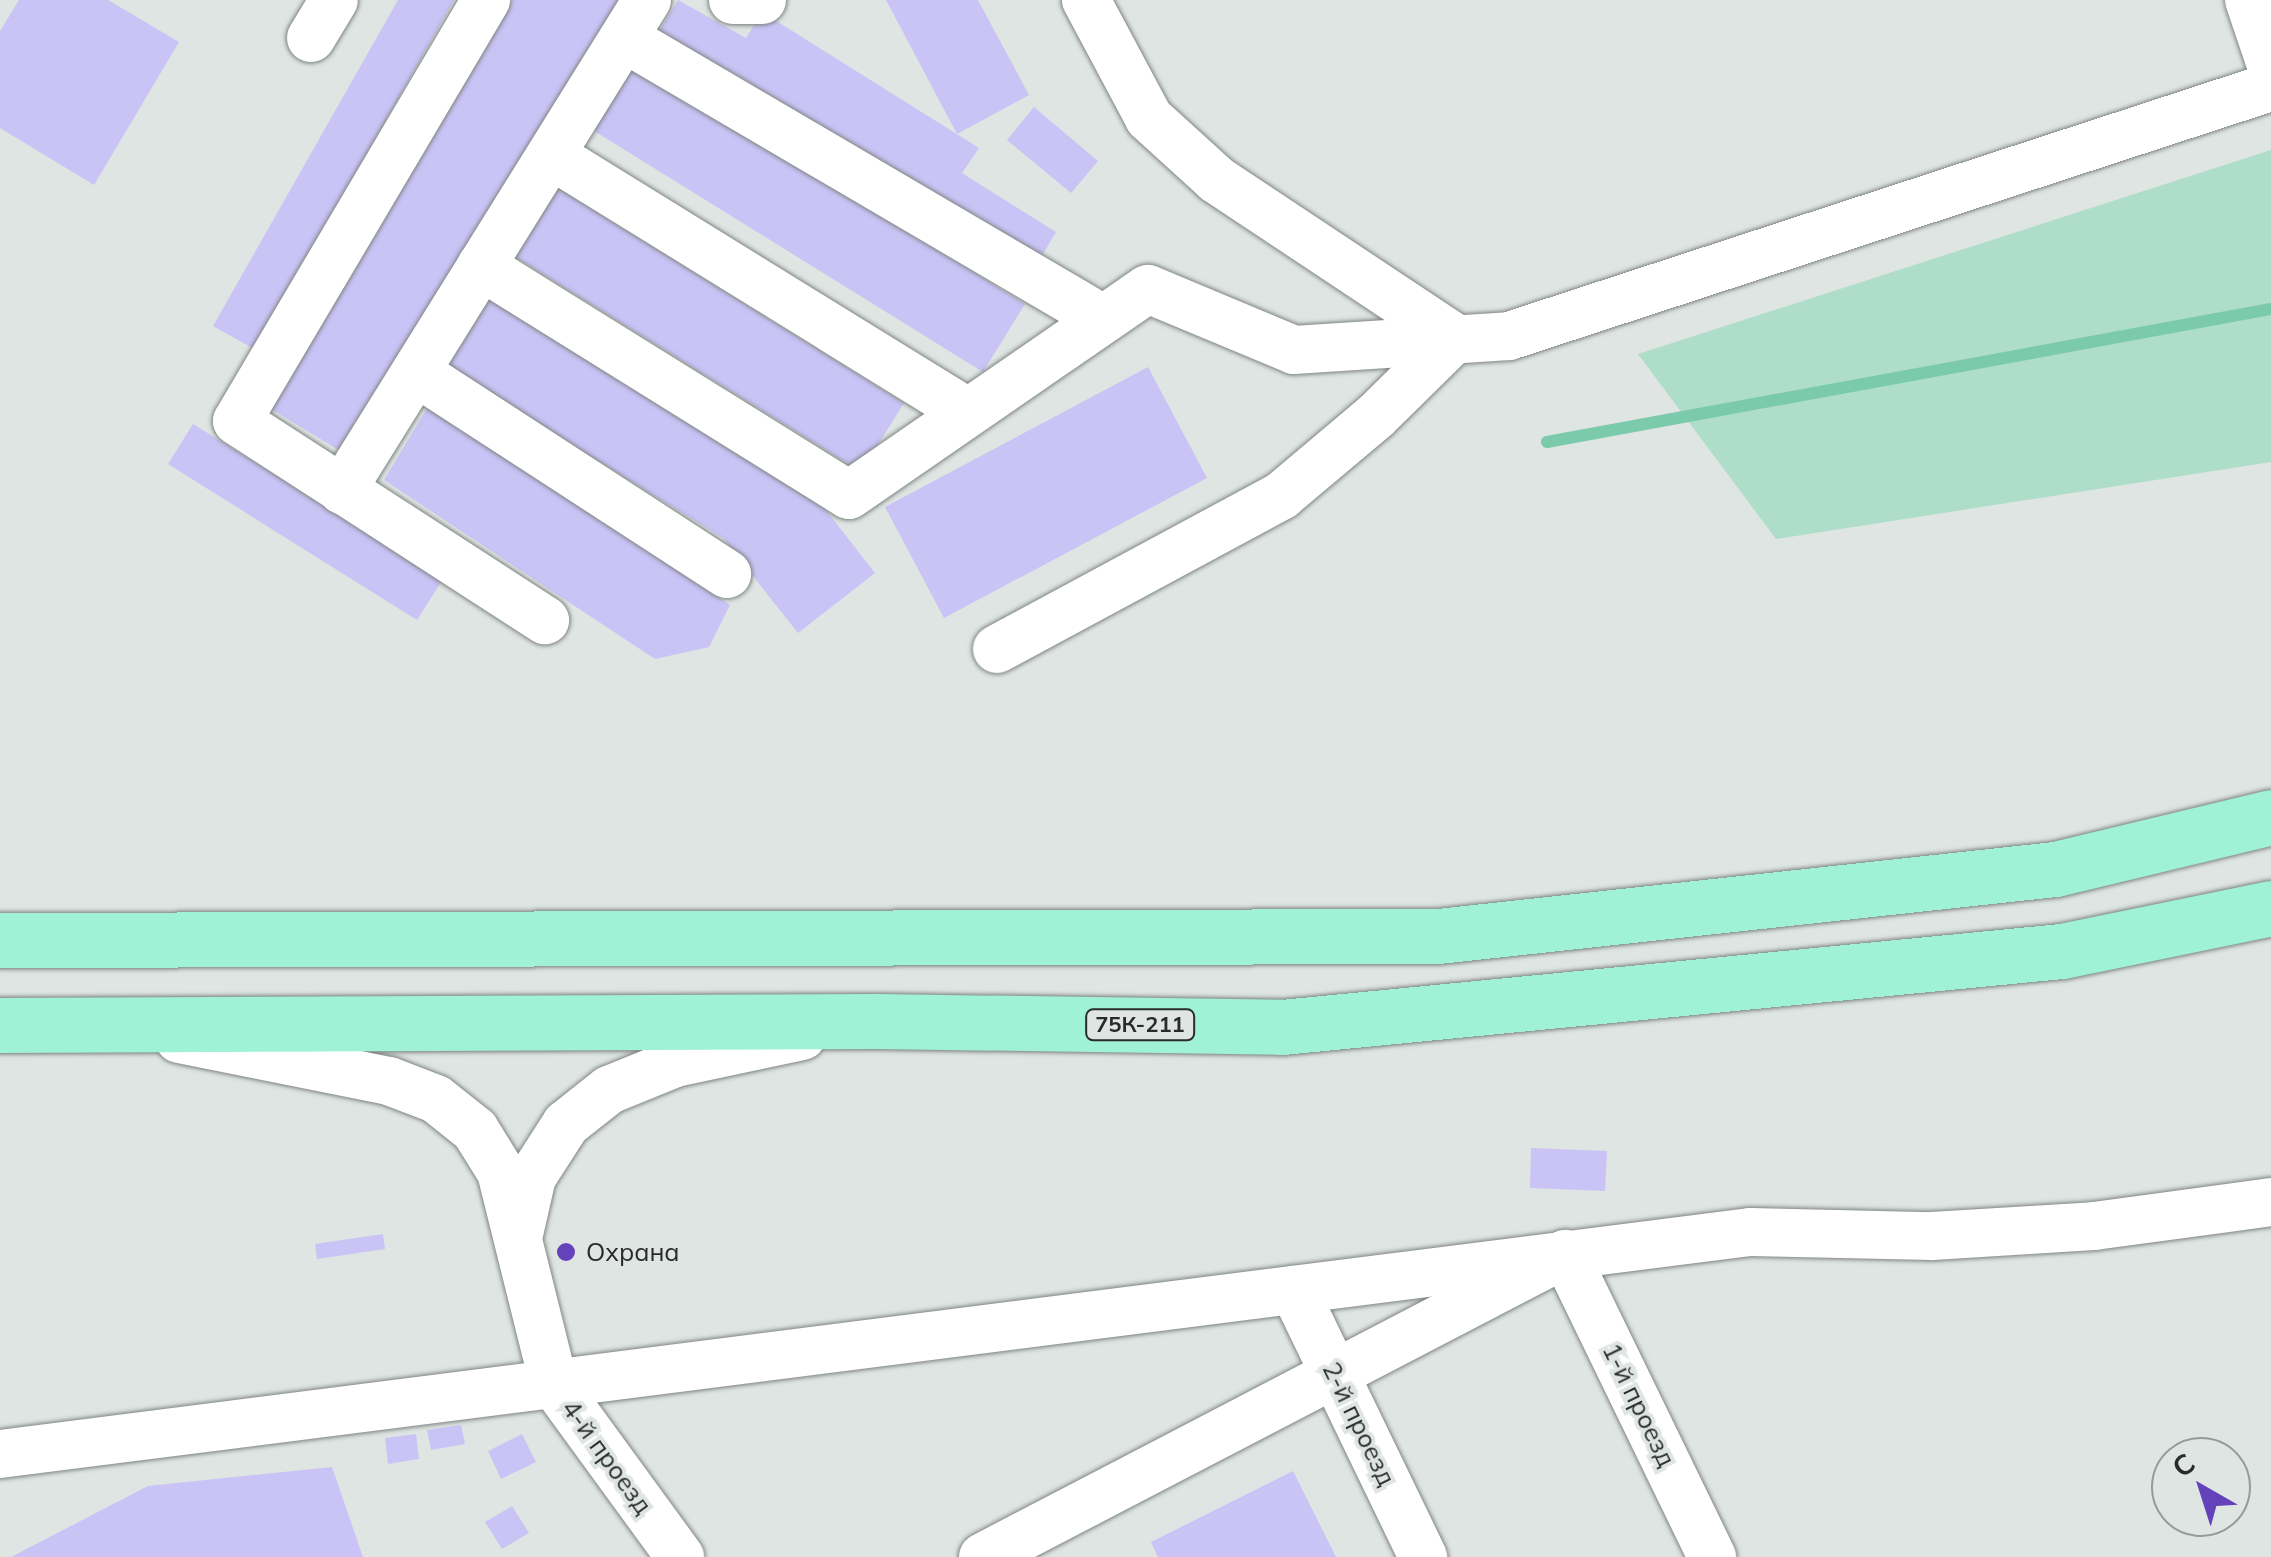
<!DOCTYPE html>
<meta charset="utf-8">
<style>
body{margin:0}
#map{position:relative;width:2271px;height:1557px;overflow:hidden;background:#dfe5e2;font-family:Mulish,sans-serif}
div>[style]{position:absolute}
.green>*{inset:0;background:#aeddc9}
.stream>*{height:12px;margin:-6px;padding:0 6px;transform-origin:6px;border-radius:6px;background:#7bcaac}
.building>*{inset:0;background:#cac3f6}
.roads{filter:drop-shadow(0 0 2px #7f8582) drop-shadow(0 0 2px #7f8582)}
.minor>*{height:48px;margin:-24px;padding:0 24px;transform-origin:24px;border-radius:24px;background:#fff}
.major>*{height:55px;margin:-27.5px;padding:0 27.5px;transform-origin:27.5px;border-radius:27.5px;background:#a0f2d6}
.dots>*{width:28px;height:28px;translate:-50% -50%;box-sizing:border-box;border:5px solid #dfe5e2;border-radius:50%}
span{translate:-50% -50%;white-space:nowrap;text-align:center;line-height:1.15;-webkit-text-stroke:8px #dfe5e2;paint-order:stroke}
.shield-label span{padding:2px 8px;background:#dfe5e2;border:2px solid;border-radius:8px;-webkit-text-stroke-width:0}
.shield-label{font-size:22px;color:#282b29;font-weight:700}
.poi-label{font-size:25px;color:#282b29}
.left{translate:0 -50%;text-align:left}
.street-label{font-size:25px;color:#282b29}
.north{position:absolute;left:2151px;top:1437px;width:100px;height:100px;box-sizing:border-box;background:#dfe5e2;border:2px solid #969b98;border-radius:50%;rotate:321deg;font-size:28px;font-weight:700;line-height:40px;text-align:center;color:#282b29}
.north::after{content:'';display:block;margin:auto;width:35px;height:45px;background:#6442ba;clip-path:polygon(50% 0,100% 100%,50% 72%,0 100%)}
</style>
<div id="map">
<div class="green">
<div style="clip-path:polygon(2271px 150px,2271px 462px,1776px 539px,1638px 354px)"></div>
</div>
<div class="stream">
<div style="left:1547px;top:442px;width:736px;rotate:-10.41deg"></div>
</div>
<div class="building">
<div style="clip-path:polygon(19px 0,108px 0,179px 42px,94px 185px,0 128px,0 31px)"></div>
<div style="clip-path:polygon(398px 0,454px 0,256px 350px,213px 326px)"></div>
<div style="clip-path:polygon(513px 0,622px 0,342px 452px,263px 404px)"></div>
<div style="clip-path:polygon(678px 0,746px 38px,762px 12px,979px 148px,962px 173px,1056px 232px,1033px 271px,656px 36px)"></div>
<div style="clip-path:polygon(886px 0,978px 0,1029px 95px,957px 134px)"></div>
<div style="clip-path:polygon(633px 61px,1025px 304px,983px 372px,591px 129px)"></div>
<div style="clip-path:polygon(1034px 107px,1098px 161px,1071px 193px,1007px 140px)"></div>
<div style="clip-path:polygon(555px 186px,904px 403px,861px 472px,512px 255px)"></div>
<div style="clip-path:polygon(483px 295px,794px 469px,875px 573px,798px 633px,723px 538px,440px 364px)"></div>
<div style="clip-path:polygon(1148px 367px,1207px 478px,944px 618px,885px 507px)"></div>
<div style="clip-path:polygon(429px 405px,730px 605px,709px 647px,655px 659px,384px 480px)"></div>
<div style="clip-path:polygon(193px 424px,443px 579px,417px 620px,168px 464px)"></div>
<div style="clip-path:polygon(1531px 1148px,1607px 1151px,1605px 1191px,1530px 1188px)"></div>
<div style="clip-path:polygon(383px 1234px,385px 1249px,317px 1259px,315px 1244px)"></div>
<div style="clip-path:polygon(573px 1240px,575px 1262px,558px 1263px,556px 1242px)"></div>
<div style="clip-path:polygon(461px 1425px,465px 1444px,431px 1450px,427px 1430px)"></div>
<div style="clip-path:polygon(416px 1434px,419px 1459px,388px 1464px,385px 1438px)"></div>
<div style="clip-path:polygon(522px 1434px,536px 1462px,501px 1479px,488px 1451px)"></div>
<div style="clip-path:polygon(332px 1467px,363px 1557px,11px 1557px,148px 1486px)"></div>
<div style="clip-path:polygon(1293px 1471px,1336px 1557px,1158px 1557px,1151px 1542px)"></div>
<div style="clip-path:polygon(512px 1506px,529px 1533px,502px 1549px,485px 1522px)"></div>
</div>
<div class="roads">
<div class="minor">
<div style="left:486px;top:0;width:489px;rotate:120.6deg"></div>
<div style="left:237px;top:421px;width:367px;rotate:32.9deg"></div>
<div style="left:733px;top:0;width:29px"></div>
<div style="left:2249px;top:0;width:69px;rotate:71.3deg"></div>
<div style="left:311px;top:38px;width:44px;rotate:-58.8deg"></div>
<div style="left:624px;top:38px;width:555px;rotate:30.4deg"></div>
<div style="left:551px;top:155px;width:490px;rotate:31.7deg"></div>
<div style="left:481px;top:266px;width:433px;rotate:31.9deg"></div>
<div style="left:849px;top:495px;width:363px;rotate:-34.6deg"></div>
<div style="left:1148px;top:289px;width:158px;rotate:22.7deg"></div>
<div style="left:1294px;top:350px;width:215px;rotate:-3.7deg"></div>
<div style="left:1509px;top:336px;width:802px;rotate:-18.1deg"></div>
<div style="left:416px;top:372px;width:371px;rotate:33deg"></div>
<div style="left:342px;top:490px;width:577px;rotate:-58.1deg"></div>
<div style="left:997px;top:649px;width:323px;rotate:-28.3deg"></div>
<div style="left:1281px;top:496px;width:124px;rotate:-40.1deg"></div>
<div style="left:1376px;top:416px;width:111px;rotate:-44.6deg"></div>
<div style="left:1455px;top:338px;width:287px;rotate:-146.4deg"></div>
<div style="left:1216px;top:179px;width:91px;rotate:-137.7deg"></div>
<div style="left:1149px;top:118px;width:134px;rotate:-118.1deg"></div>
<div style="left:179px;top:1039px;width:214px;rotate:11.3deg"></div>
<div style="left:389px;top:1081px;width:50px;rotate:21deg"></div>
<div style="left:436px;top:1099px;width:50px;rotate:38.5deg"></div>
<div style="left:475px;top:1130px;width:49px;rotate:58.2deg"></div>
<div style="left:501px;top:1172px;width:219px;rotate:76deg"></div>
<div style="left:554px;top:1384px;width:214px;rotate:53.9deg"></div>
<div style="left:519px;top:1234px;width:58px;rotate:-77.2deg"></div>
<div style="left:532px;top:1177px;width:63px;rotate:-57.3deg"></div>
<div style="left:566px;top:1124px;width:55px;rotate:-38.3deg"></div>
<div style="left:609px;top:1090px;width:71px;rotate:-22.2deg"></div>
<div style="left:675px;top:1063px;width:130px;rotate:-12deg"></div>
<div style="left:1294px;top:1290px;width:297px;rotate:64.2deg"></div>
<div style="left:0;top:1454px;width:1764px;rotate:-7.23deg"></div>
<div style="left:1750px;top:1232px;width:182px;rotate:1.3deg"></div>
<div style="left:1932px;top:1236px;width:162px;rotate:-3.5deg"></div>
<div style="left:2094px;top:1226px;width:179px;rotate:-7.7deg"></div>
<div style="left:983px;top:1557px;width:656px;rotate:-27.5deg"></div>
<div style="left:1565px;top:1254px;width:337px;rotate:64.1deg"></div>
</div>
<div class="major">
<div style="left:0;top:940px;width:1438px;rotate:-0.16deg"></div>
<div style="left:1438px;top:936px;width:621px;rotate:-6.2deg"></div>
<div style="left:2055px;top:869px;width:222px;rotate:-13.5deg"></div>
<div style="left:0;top:1025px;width:876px;rotate:-0.26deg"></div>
<div style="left:876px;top:1021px;width:406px;rotate:0.8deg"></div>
<div style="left:1282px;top:1027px;width:784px;rotate:-5.57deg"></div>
<div style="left:2062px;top:951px;width:213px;rotate:-11.6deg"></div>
</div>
</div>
<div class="dots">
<div style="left:566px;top:1252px;background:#6442ba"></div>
</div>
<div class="shield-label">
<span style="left:1140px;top:1025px">75К-211</span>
</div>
<div class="poi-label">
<span class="left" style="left:586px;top:1252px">Охрана</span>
</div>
<div class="street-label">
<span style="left:1639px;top:1405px;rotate:64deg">1-й проезд</span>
<span style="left:1359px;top:1424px;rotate:64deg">2-й проезд</span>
<span style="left:607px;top:1457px;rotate:54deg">4-й проезд</span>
</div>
<div class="north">С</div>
</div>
